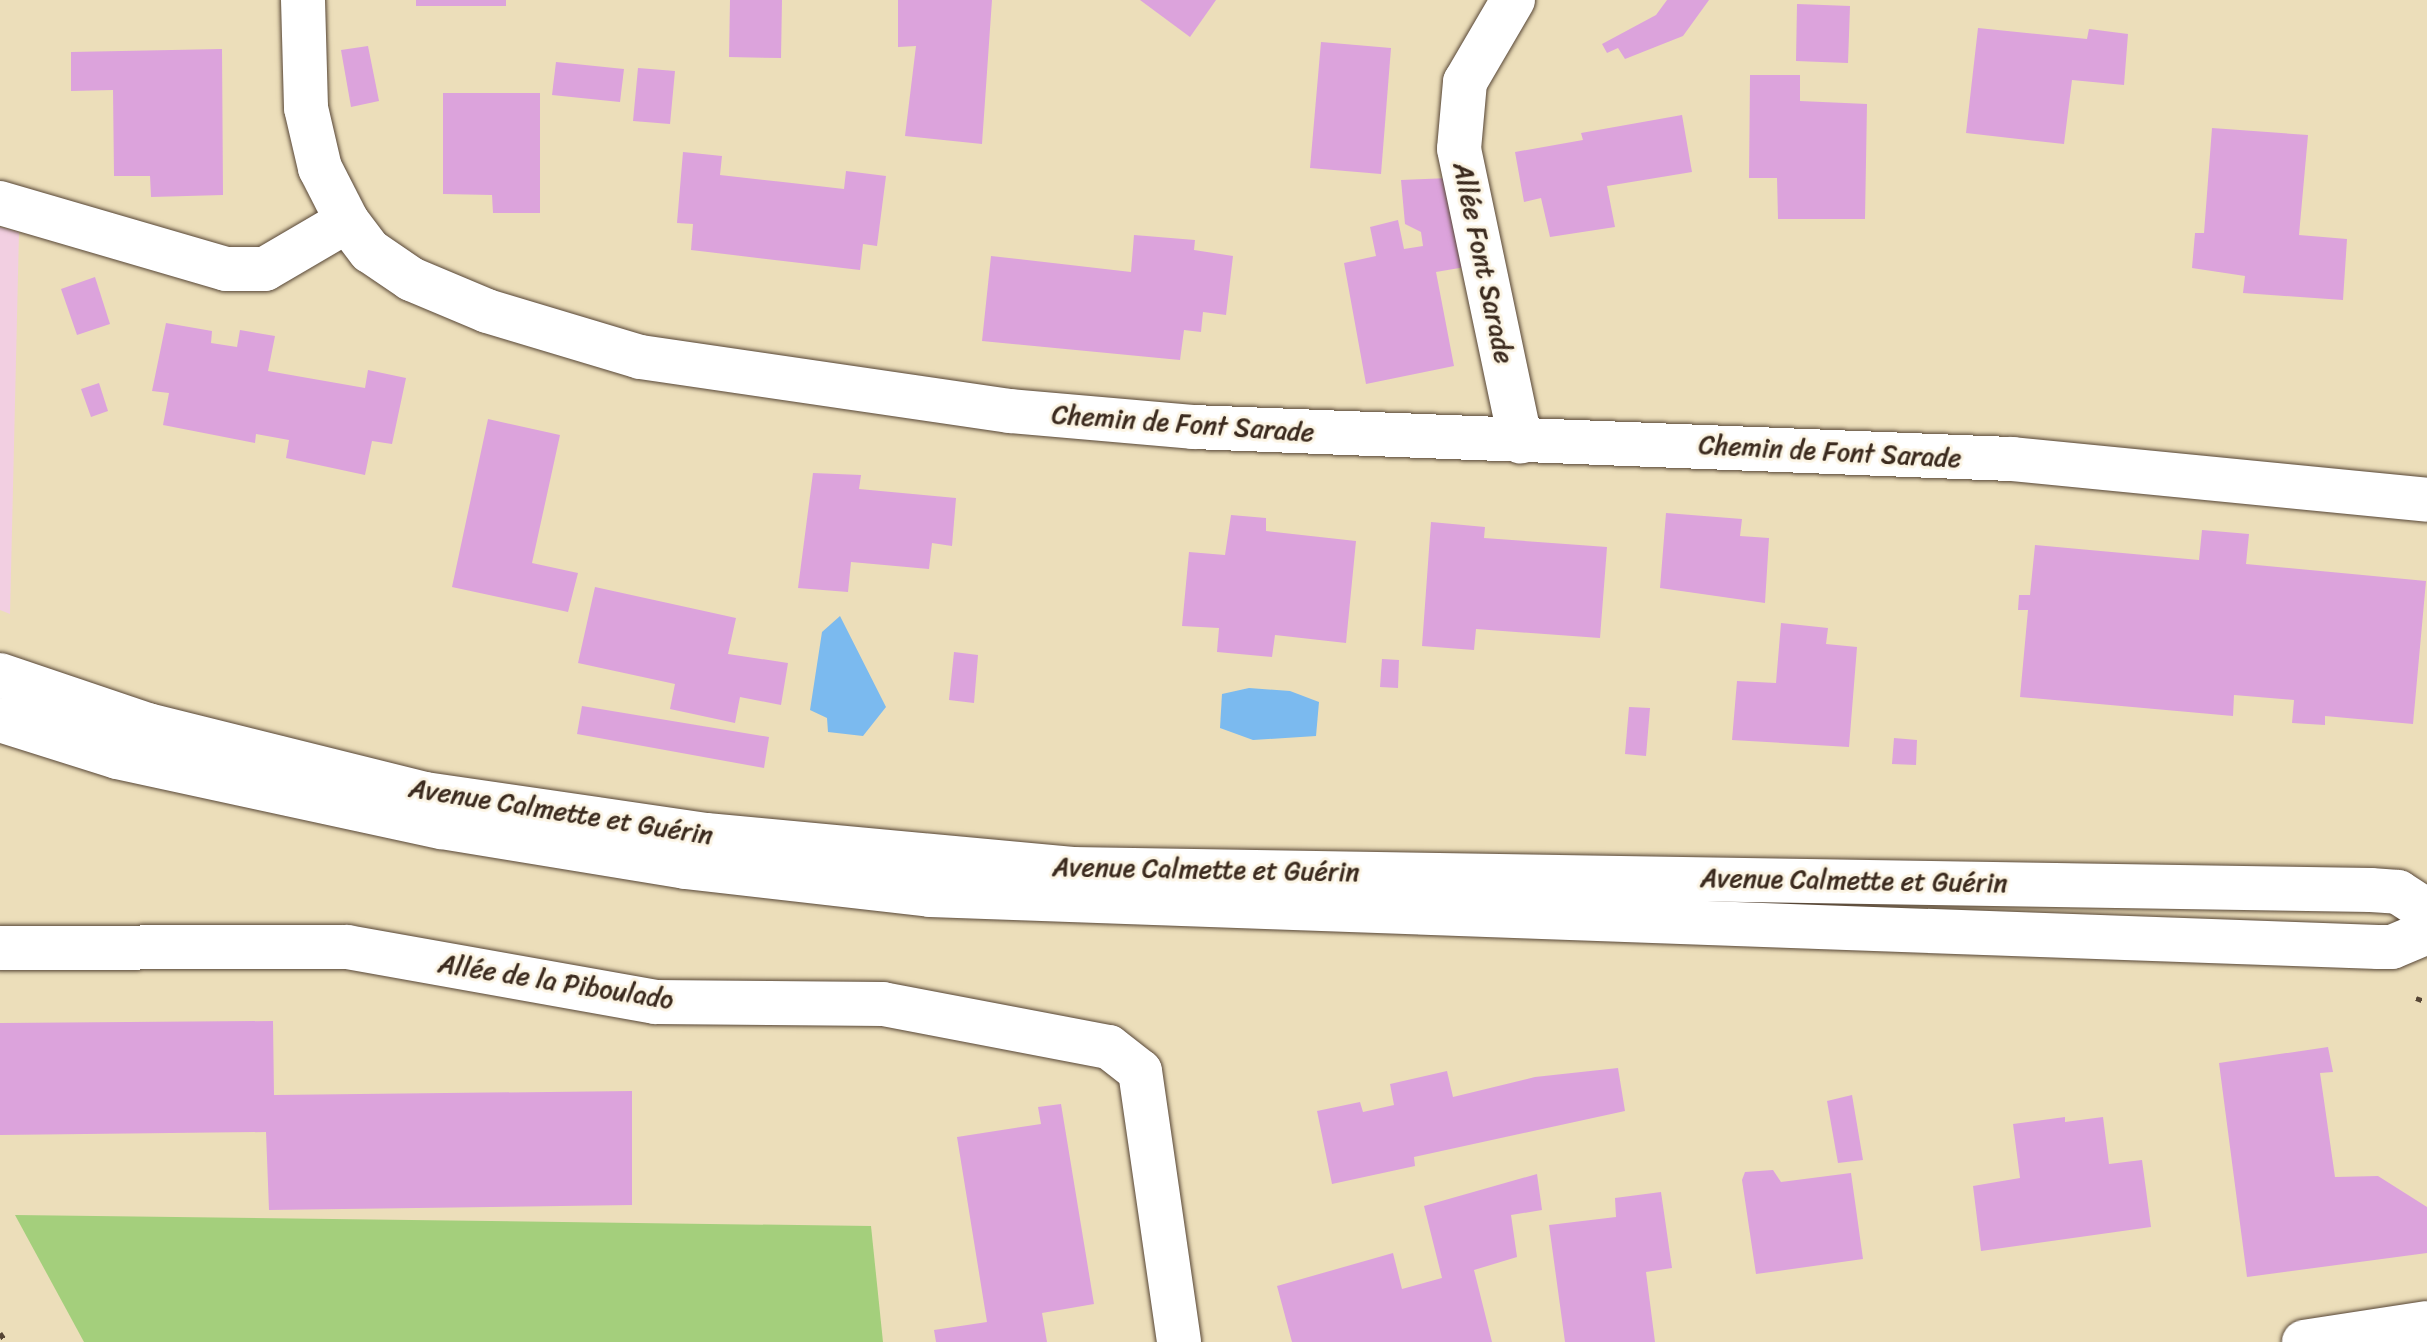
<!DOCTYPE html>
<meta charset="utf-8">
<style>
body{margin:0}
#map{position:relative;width:2427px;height:1342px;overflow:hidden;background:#ecdeba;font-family:Sriracha,sans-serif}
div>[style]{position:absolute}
.built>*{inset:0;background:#f2cfe1}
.green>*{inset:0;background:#a4cf7c}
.water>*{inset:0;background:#7bbaef}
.building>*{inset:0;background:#dca3dc}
.path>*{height:5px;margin-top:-2.5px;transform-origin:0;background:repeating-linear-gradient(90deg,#564535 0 6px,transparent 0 12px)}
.roads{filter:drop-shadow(0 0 2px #564535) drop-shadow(0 0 2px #564535)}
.minor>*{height:44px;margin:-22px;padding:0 22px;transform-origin:22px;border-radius:22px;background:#fff}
.major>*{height:44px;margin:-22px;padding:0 22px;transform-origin:22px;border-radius:22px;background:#fff}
span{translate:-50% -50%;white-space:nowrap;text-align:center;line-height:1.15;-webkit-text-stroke:6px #fcf5e5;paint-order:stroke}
.street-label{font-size:26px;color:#3b2a1e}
</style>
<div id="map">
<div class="built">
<div style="clip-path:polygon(0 227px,19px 232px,10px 614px,0 610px)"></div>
</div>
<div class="green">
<div style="clip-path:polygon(15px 1215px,871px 1226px,883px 1342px,84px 1342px)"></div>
</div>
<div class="water">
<div style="clip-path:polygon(840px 616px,886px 707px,863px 736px,828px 732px,827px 718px,810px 710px,822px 632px)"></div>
<div style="clip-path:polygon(1249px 688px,1290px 691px,1319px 702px,1316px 736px,1253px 740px,1220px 728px,1222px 694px)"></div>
</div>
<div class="building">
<div style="clip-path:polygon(416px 0,506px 0,506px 6px,416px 6px)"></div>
<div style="clip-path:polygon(730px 0,782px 0,781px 58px,729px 57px)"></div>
<div style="clip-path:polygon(898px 0,992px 0,982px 144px,905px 136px,916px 46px,898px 47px)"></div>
<div style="clip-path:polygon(1140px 0,1216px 0,1190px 37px)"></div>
<div style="clip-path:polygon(1667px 0,1709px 0,1683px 36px,1625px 59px,1618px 48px,1607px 53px,1602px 44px,1656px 15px)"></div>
<div style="clip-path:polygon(1797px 4px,1850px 6px,1848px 63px,1796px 61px)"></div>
<div style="clip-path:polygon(1978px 28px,2087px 39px,2089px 29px,2128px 34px,2124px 85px,2072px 80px,2064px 144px,1966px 133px)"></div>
<div style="clip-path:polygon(1321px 42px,1391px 48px,1381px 174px,1310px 168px)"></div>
<div style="clip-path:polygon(368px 46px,379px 101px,351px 107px,341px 50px)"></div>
<div style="clip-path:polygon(222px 49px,223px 195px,151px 197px,150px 176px,114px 176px,113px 90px,71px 91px,71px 52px)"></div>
<div style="clip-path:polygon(556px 62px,624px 69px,620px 102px,552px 95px)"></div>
<div style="clip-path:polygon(638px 68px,675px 71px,670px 124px,633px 121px)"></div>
<div style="clip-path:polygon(1750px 75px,1800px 75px,1800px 101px,1867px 104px,1865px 219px,1778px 219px,1777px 178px,1749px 178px)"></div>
<div style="clip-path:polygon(443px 93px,540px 93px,540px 213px,493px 213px,492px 195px,443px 194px)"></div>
<div style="clip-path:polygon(1682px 115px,1692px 172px,1607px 186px,1615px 227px,1550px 237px,1541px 198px,1524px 202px,1515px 152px,1583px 140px,1581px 133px)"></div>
<div style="clip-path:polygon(2212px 128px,2308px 135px,2299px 235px,2347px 239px,2343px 300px,2243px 293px,2245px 276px,2192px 268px,2195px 233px,2204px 233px)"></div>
<div style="clip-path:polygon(683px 152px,722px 156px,720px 175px,783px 182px,844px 189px,846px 171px,886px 176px,877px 246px,863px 244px,860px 270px,691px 250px,693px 224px,677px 223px)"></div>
<div style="clip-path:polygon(1449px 178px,1471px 266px,1436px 272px,1454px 366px,1366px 384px,1344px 263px,1376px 256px,1370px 227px,1398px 220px,1404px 249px,1423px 246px,1421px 232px,1405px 224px,1401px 180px)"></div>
<div style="clip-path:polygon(1134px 235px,1195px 240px,1194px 250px,1233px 256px,1226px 315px,1203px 312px,1201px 332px,1184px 330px,1180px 360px,982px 341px,991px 256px,1131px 272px)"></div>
<div style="clip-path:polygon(95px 277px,110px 324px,77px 335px,61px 289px)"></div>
<div style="clip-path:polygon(166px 323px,212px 331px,211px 343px,237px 347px,240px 330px,275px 336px,268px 371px,365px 388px,368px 370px,406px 378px,392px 444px,372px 441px,365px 475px,286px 458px,289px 440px,256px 434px,255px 443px,163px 425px,169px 393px,152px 391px)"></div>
<div style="clip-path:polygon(99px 383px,108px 411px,91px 417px,81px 389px)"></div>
<div style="clip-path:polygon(488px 419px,560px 435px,532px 563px,578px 573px,568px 612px,452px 587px)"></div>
<div style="clip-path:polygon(813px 473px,861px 475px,859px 489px,956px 498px,952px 546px,932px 543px,929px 569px,851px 562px,848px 592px,798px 588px)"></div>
<div style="clip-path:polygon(1666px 513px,1742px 519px,1740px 536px,1769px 538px,1765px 603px,1660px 588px)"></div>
<div style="clip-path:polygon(1231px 515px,1266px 518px,1266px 531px,1356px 541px,1346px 643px,1275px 635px,1272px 657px,1217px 652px,1219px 628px,1182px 626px,1189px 552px,1225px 555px)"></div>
<div style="clip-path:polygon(1431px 522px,1485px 527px,1484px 538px,1607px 547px,1600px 638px,1476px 629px,1474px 650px,1422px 646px)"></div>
<div style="clip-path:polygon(2202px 530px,2249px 534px,2246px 564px,2426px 581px,2413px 724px,2325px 716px,2325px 725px,2292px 723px,2294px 700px,2234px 695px,2233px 716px,2020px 697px,2028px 610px,2018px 610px,2019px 595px,2030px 595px,2035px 545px,2199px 560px)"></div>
<div style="clip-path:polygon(595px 587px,736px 618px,728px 654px,788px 663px,781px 705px,740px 697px,735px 723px,670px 709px,675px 684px,578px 663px)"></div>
<div style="clip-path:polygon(1781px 623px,1828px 628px,1826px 644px,1857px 647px,1849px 747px,1732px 740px,1737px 681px,1776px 683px)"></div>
<div style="clip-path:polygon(954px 652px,978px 655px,974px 703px,949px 700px)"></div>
<div style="clip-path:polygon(1382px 659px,1399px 660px,1398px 688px,1380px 687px)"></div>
<div style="clip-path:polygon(582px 706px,769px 737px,764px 768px,577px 734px)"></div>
<div style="clip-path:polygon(1629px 707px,1650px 708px,1646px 756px,1625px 754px)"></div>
<div style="clip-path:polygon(1894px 738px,1917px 740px,1916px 765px,1892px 764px)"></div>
<div style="clip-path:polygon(273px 1021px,274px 1095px,632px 1091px,632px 1205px,269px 1210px,266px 1132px,0 1135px,0 1023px)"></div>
<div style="clip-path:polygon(2328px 1047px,2333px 1072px,2320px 1073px,2335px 1177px,2378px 1176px,2427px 1207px,2427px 1253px,2247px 1277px,2219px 1063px)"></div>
<div style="clip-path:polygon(1618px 1068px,1625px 1111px,1414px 1157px,1415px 1166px,1332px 1184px,1317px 1111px,1360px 1102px,1363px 1112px,1394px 1105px,1390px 1084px,1447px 1071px,1453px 1097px,1535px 1077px)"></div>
<div style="clip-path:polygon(1852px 1095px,1863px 1160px,1838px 1163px,1827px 1101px)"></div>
<div style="clip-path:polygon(1061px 1104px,1094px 1304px,1042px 1313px,1047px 1342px,936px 1342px,934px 1330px,987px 1322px,957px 1137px,1041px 1124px,1038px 1107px)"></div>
<div style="clip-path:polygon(2065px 1117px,2065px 1122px,2103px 1117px,2109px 1164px,2142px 1160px,2151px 1227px,1981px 1251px,1973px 1186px,2020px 1178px,2013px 1124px)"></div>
<div style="clip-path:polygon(1773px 1170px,1781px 1182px,1851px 1173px,1863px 1259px,1756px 1274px,1742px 1180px,1745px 1172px)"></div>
<div style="clip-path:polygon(1537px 1174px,1542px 1210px,1511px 1215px,1517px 1257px,1474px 1270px,1492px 1342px,1292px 1342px,1277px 1286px,1393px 1253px,1402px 1289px,1442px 1278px,1424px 1206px)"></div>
<div style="clip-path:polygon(1661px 1192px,1672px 1268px,1646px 1272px,1655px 1342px,1565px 1342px,1549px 1225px,1616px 1217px,1615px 1198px)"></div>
</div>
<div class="path">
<div style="left:2416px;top:998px;width:12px;rotate:20deg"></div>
<div style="left:0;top:1333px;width:11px;rotate:56deg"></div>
</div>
<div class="roads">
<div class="minor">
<div style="left:303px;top:0;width:108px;rotate:88.4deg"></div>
<div style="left:306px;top:108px;width:62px;rotate:76.9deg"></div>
<div style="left:320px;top:168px;width:59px;rotate:63deg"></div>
<div style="left:347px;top:221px;width:38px;rotate:53deg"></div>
<div style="left:370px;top:251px;width:50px;rotate:34.3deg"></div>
<div style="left:411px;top:279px;width:82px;rotate:22.8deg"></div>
<div style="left:487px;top:311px;width:160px;rotate:16.7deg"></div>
<div style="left:640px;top:357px;width:374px;rotate:8.3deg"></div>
<div style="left:1010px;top:411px;width:184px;rotate:5deg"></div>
<div style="left:1193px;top:427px;width:820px;rotate:2.24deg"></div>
<div style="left:2012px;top:459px;width:417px;rotate:5.6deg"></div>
<div style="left:1513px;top:0;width:95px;rotate:120.3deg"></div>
<div style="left:1465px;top:82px;width:67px;rotate:95.1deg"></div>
<div style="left:1459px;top:149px;width:299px;rotate:78.1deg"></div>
<div style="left:0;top:203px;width:235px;rotate:16.3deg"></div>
<div style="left:226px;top:269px;width:39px"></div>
<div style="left:265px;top:269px;width:95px;rotate:-30.3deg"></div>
<div style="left:0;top:948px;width:347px;rotate:-0.2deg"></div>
<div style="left:347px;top:947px;width:313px;rotate:10.1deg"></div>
<div style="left:655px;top:1002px;width:228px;rotate:0.5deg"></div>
<div style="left:883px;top:1004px;width:230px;rotate:10.8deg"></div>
<div style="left:1109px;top:1047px;width:39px;rotate:38deg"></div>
<div style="left:1140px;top:1071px;width:274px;rotate:81.8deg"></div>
<div style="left:2304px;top:1342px;width:124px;rotate:-8.8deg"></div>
</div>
<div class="major">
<div style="left:0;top:675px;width:156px;rotate:18.7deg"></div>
<div style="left:148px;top:725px;width:285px;rotate:14deg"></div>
<div style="left:425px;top:794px;width:284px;rotate:8.3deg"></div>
<div style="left:706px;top:835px;width:368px;rotate:5.3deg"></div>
<div style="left:1072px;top:869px;width:1299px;rotate:0.93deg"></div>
<div style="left:2371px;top:890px;width:27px;rotate:4deg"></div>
<div style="left:2398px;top:892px;width:35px;rotate:33deg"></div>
<div style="left:0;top:720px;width:123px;rotate:17.5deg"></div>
<div style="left:117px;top:757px;width:332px;rotate:12.2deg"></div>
<div style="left:442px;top:827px;width:246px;rotate:9.3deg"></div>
<div style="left:685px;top:867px;width:247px;rotate:6.5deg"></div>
<div style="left:930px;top:895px;width:1449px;rotate:2.06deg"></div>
<div style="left:2378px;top:947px;width:14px"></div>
<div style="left:2392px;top:947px;width:38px;rotate:-23deg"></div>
</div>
</div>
<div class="street-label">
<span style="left:1483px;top:263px;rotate:78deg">Allée Font Sarade</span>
<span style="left:1183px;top:424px;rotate:4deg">Chemin de Font Sarade</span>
<span style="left:1830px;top:452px;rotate:3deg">Chemin de Font Sarade</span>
<span style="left:561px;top:812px;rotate:9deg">Avenue Calmette et Guérin</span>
<span style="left:1206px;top:870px;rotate:1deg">Avenue Calmette et Guérin</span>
<span style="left:1854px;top:881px;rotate:1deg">Avenue Calmette et Guérin</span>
<span style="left:556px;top:982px;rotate:9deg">Allée de la Piboulado</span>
</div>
</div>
